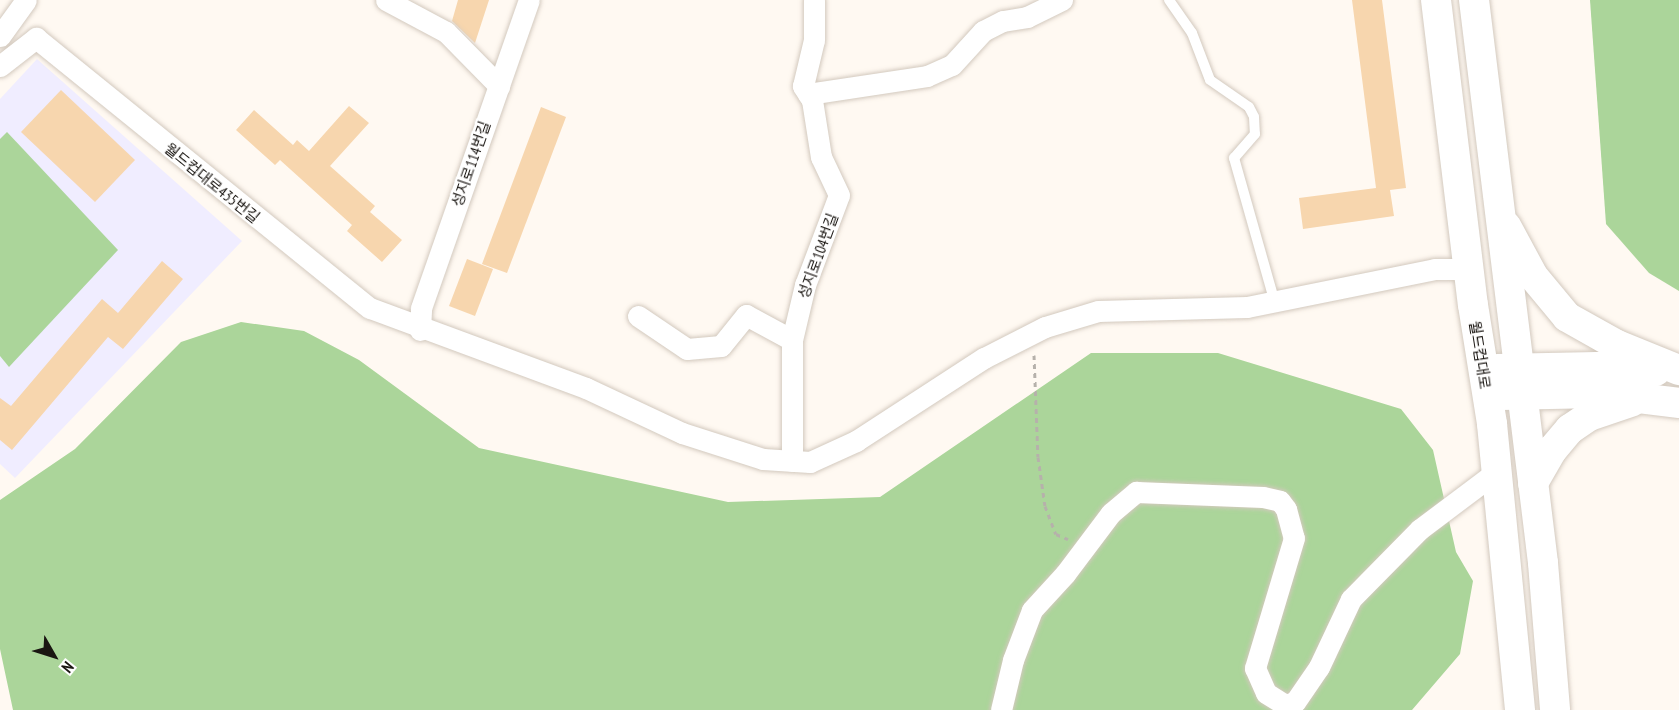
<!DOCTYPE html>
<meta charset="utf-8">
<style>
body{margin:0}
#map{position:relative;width:1679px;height:710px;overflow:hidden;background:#fff9f2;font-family:"PT Sans Narrow","Noto Sans KR",sans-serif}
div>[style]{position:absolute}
.education>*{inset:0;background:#f0edff}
.green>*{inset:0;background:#abd59a}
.building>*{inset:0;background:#f7d6ae}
.path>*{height:3px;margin-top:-1.5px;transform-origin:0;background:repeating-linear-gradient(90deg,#b6b1ab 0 4.5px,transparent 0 9px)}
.roads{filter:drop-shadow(0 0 2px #d3c9be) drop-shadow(0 0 2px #d3c9be)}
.service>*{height:10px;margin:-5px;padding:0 5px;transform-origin:5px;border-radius:5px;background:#fff}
.minor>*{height:21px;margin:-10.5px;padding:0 10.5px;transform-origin:10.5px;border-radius:10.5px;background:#fff}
.secondary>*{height:30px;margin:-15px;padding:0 15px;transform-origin:15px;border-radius:15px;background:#fff}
span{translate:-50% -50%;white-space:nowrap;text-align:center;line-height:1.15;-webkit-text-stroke:4.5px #fff;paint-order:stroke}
.street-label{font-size:15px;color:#1a1612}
.north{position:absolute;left:24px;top:626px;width:60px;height:60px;-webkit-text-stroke:4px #fff;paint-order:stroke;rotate:129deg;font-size:16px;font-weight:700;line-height:24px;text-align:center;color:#1a1612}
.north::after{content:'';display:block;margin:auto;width:21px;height:27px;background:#1a1612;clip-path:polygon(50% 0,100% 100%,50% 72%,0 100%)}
</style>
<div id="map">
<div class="education">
<div style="clip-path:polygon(37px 59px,242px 241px,15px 478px,0 464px,0 99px)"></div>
</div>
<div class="green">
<div style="clip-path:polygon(1590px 0,1679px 0,1679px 291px,1649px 273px,1606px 224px)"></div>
<div style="clip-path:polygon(7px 132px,118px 250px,9px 367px,0 356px,0 139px)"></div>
<div style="clip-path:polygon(241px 322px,304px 331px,359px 360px,479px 448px,728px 502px,880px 497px,1091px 353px,1218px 353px,1401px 409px,1433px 450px,1456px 552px,1473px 581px,1460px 654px,1412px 710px,13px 710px,0 649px,0 500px,75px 449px,181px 342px)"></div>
</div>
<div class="building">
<div style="clip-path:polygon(458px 0,489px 0,475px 43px,452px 21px)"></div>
<div style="clip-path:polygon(1352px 0,1382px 0,1406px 188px,1390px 190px,1394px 216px,1303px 229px,1299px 198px,1376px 188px)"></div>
<div style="clip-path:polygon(61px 90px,135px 160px,95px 202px,21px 132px)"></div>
<div style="clip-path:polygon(349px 106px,369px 123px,330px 166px,375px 206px,370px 212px,402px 240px,382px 262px,347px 231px,352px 225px,280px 160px,275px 165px,236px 130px,254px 110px,293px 145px,297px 140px,309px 151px)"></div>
<div style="clip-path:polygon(541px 107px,566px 117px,507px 273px,482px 264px)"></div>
<div style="clip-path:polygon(467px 259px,493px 269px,475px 316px,449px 306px)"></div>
<div style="clip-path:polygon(162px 261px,183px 279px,123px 349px,108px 337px,12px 450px,0 440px,0 398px,11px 406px,102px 299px,118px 313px)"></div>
</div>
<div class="path">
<div style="left:1034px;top:355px;width:102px;rotate:87.8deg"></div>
<div style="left:1038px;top:457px;width:49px;rotate:81.9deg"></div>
<div style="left:1045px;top:506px;width:30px;rotate:69deg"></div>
<div style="left:1056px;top:534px;width:13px;rotate:23deg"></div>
</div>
<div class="roads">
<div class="service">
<div style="left:1169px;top:0;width:40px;rotate:55.1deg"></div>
<div style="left:1192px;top:33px;width:50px;rotate:69deg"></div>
<div style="left:1210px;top:80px;width:47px;rotate:34.7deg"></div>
<div style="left:1249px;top:107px;width:11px;rotate:63deg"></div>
<div style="left:1254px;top:117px;width:17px;rotate:87deg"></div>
<div style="left:1255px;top:134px;width:32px;rotate:131deg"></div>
<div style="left:1234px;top:158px;width:151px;rotate:74.2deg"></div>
</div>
<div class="minor">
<div style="left:386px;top:0;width:68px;rotate:28.1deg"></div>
<div style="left:446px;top:32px;width:76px;rotate:45.5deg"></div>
<div style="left:0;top:36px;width:44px;rotate:-54.2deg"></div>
<div style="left:0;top:66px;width:46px;rotate:-37.9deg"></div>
<div style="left:36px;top:38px;width:429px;rotate:39deg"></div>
<div style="left:370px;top:308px;width:230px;rotate:20.3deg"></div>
<div style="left:586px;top:388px;width:106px;rotate:25.1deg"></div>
<div style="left:682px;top:433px;width:85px;rotate:17.8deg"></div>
<div style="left:763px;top:459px;width:47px;rotate:3.7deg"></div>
<div style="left:810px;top:462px;width:51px;rotate:-24.5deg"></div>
<div style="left:856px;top:441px;width:153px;rotate:-33deg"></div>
<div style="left:984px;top:358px;width:68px;rotate:-26.9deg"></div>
<div style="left:1045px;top:327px;width:55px;rotate:-16.8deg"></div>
<div style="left:1098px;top:311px;width:149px;rotate:-1.5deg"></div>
<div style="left:1247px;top:307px;width:192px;rotate:-11.4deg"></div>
<div style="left:1435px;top:269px;width:33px"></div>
<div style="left:808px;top:94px;width:120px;rotate:-8.6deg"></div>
<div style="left:927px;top:76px;width:27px;rotate:-24deg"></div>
<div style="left:952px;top:65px;width:46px;rotate:-47.6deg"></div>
<div style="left:983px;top:31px;width:22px;rotate:-27deg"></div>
<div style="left:1003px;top:21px;width:24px;rotate:-9deg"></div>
<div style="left:1027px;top:17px;width:39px;rotate:-26deg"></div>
<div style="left:638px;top:316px;width:59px;rotate:34deg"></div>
<div style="left:687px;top:349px;width:34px;rotate:-5deg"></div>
<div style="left:721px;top:346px;width:40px;rotate:-51deg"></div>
<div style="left:746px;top:315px;width:52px;rotate:28.5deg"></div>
<div style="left:420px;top:330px;width:22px;rotate:-87deg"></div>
<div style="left:421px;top:308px;width:326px;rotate:-70.7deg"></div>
<div style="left:792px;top:461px;width:121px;rotate:-90deg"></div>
<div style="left:792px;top:340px;width:57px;rotate:-76.7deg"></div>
<div style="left:805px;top:285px;width:96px;rotate:-69.3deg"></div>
<div style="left:839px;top:195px;width:42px;rotate:-115.3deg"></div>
<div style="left:821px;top:157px;width:58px;rotate:-99deg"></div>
<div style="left:812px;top:100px;width:17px;rotate:-123deg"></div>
<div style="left:803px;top:86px;width:47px;rotate:-76.6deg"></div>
<div style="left:814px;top:40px;width:40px;rotate:-90deg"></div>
<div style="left:1001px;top:710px;width:51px;rotate:-76.5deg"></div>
<div style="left:1013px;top:660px;width:53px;rotate:-69.2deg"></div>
<div style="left:1032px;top:610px;width:49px;rotate:-47.5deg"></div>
<div style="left:1065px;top:574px;width:76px;rotate:-53deg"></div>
<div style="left:1111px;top:513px;width:33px;rotate:-40deg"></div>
<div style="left:1136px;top:492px;width:127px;rotate:2.3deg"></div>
<div style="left:1263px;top:497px;width:17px;rotate:13deg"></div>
<div style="left:1280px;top:501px;width:10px;rotate:53deg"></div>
<div style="left:1286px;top:509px;width:30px;rotate:75deg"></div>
<div style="left:1294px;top:538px;width:136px;rotate:106.7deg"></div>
<div style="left:1255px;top:668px;width:27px;rotate:66deg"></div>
<div style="left:1266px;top:693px;width:22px;rotate:32deg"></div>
<div style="left:1285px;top:705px;width:10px;rotate:-17deg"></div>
<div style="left:1295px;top:702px;width:42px;rotate:-55.6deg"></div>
<div style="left:1319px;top:667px;width:75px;rotate:-64.8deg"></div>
<div style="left:1351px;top:599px;width:98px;rotate:-45.4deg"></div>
<div style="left:1420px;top:529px;width:95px;rotate:-36.9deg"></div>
</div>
<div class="secondary">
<div style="left:1436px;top:0;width:307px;rotate:83.1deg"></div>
<div style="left:1473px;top:305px;width:121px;rotate:80.9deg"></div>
<div style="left:1492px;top:424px;width:287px;rotate:84.4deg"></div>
<div style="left:1474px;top:0;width:567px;rotate:83.01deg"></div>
<div style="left:1543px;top:563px;width:147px;rotate:85.3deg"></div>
<div style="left:1506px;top:226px;width:57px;rotate:61.6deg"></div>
<div style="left:1533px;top:276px;width:53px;rotate:50.3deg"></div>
<div style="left:1567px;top:317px;width:57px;rotate:29.2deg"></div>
<div style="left:1617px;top:345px;width:67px;rotate:22deg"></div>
<div style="left:1498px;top:369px;width:99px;rotate:-1.2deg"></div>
<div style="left:1597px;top:367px;width:59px;rotate:3.9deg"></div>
<div style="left:1502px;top:395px;width:96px;rotate:-1.2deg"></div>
<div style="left:1598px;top:393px;width:82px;rotate:7deg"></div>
<div style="left:1533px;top:483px;width:39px;rotate:-60deg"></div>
<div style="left:1553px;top:449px;width:26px;rotate:-50deg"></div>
<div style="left:1570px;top:429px;width:23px;rotate:-34deg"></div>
<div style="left:1589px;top:416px;width:46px;rotate:-18.8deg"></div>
</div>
</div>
<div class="street-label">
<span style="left:471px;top:164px;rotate:-71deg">성지로114번길</span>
<span style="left:212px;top:183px;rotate:39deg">월드컵대로435번길</span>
<span style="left:818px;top:256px;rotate:-70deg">성지로104번길</span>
<span style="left:1480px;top:355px;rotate:81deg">월드컵대로</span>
</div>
<div class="north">N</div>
</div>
